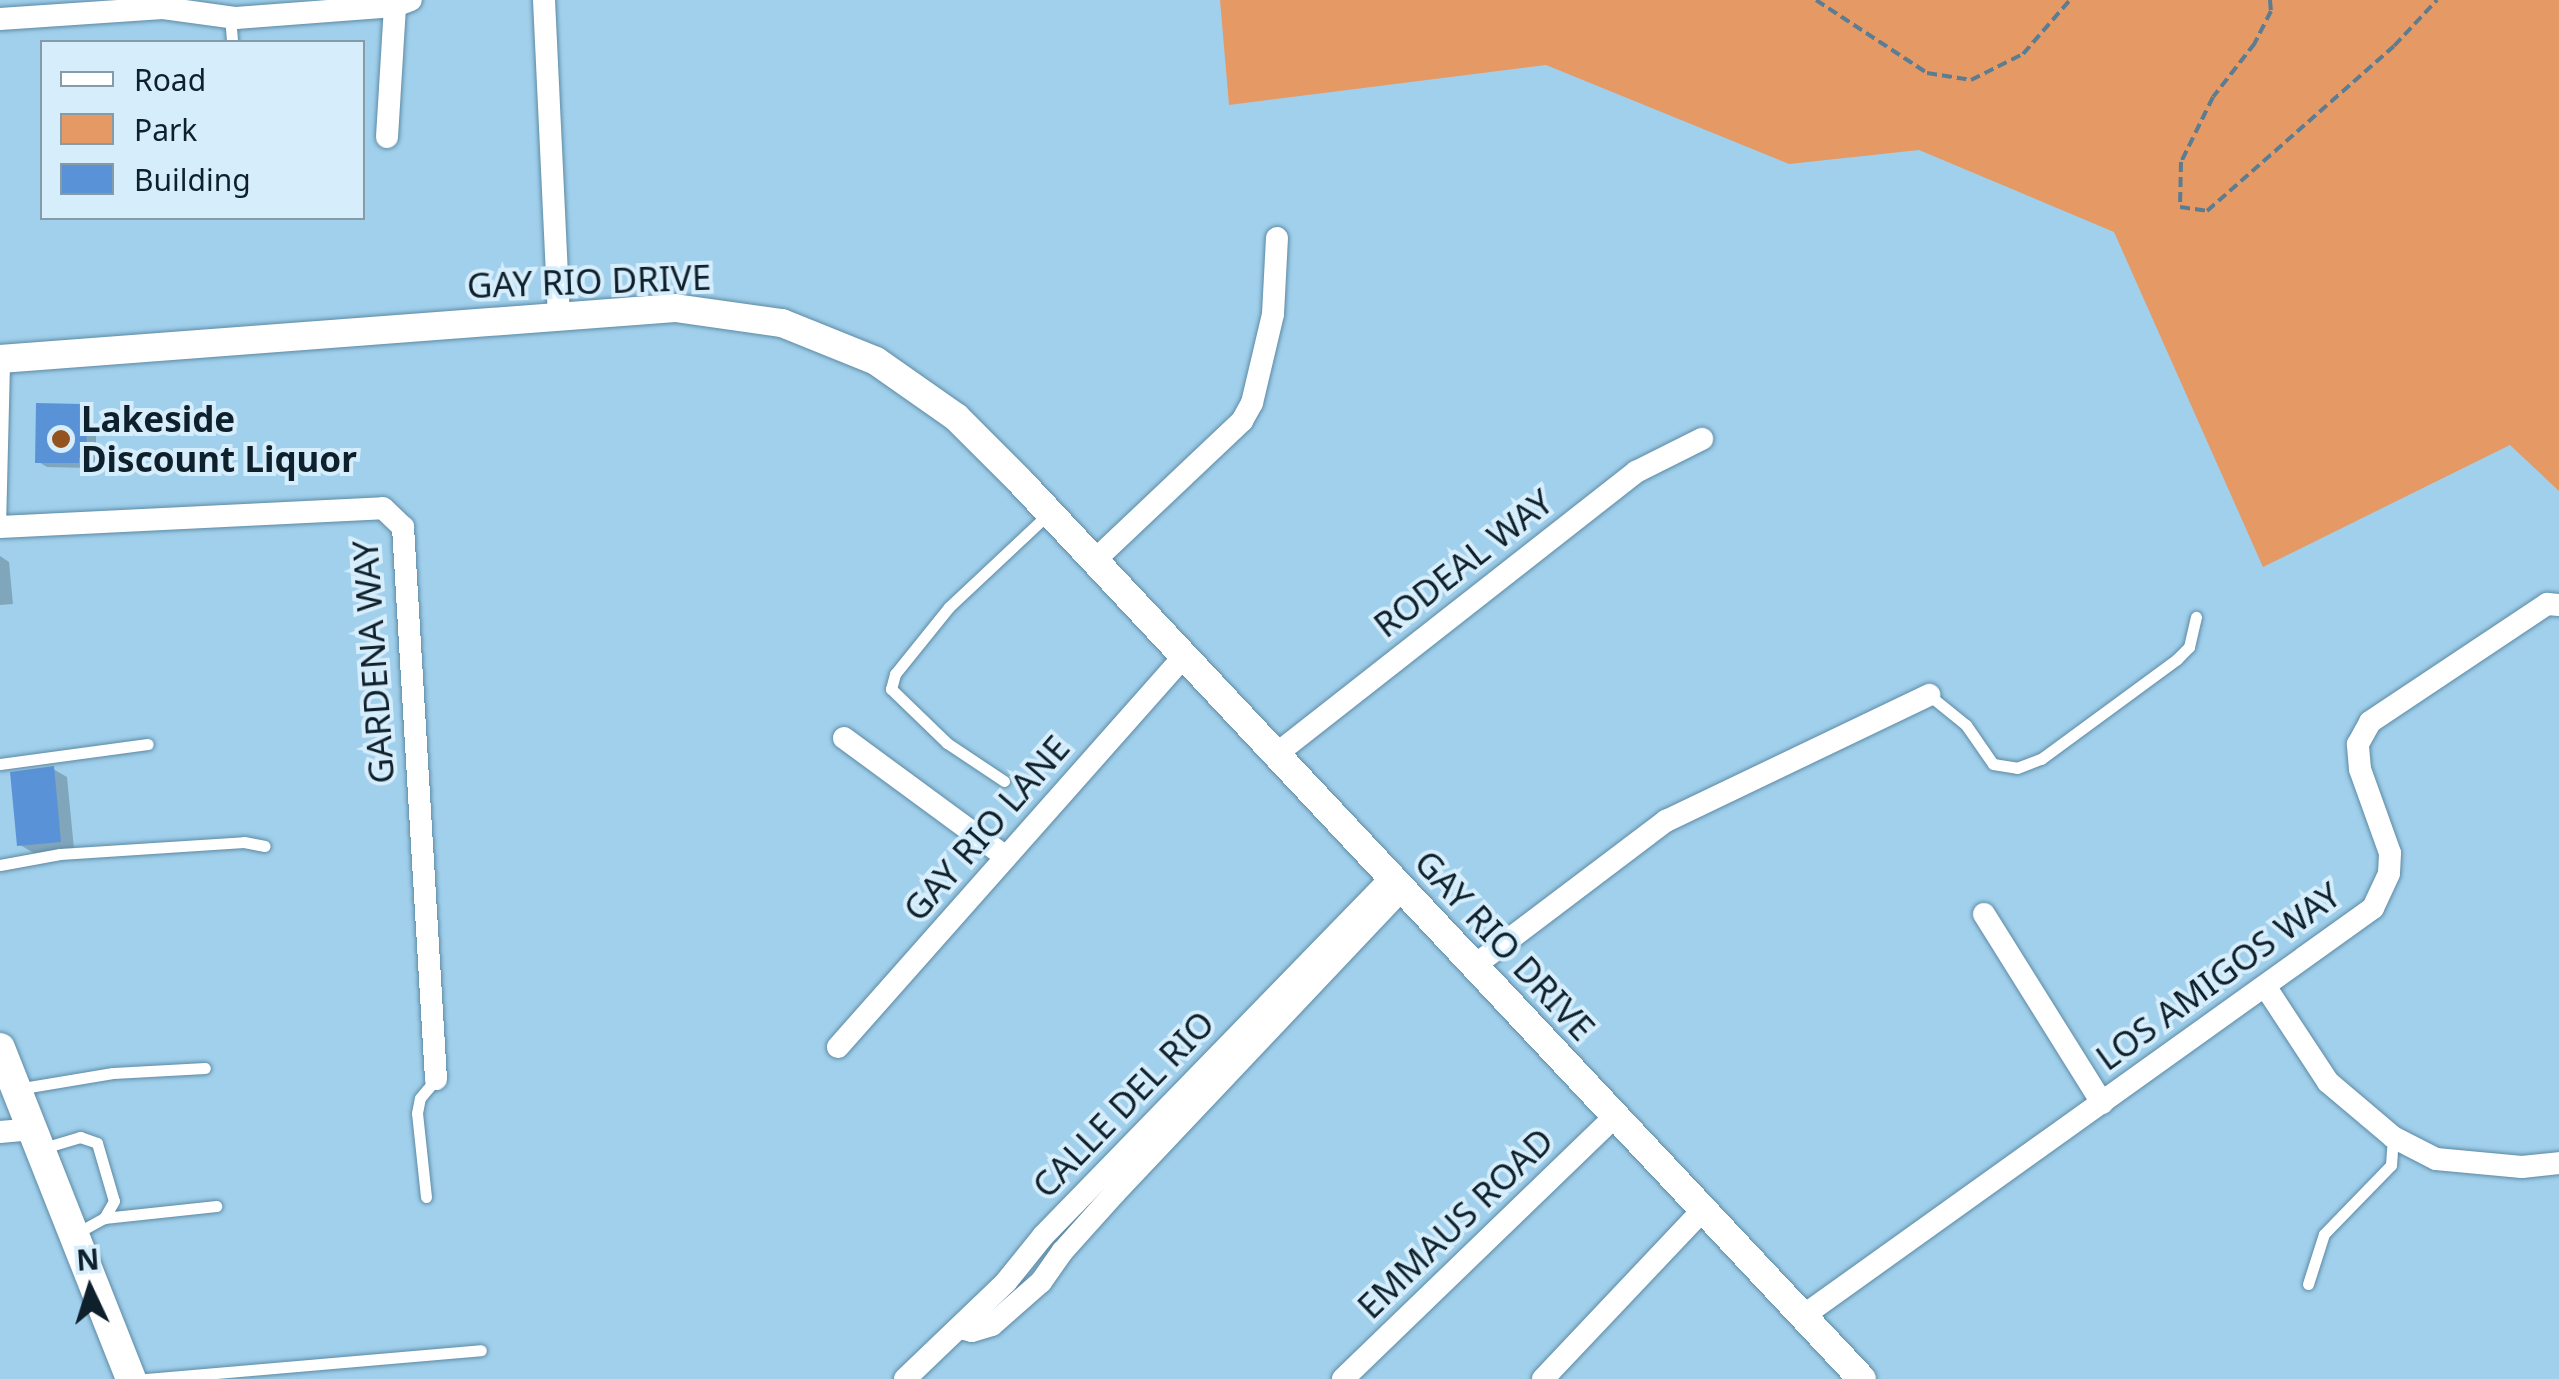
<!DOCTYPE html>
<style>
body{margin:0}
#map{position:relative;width:2559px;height:1379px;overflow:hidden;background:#a1d0ec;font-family:"Noto Sans",sans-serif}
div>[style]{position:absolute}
.green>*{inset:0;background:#e59964}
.shadow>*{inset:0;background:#0003}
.building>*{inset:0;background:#5a92d7}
.path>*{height:4px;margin-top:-2px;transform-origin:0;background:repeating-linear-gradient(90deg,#5c7d91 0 10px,transparent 0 15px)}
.roads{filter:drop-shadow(0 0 2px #5d8aa4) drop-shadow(0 0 2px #5d8aa4)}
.service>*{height:11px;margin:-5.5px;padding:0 5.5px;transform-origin:5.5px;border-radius:5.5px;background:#fff}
.minor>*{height:22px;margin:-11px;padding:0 11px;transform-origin:11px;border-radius:11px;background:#fff}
.tertiary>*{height:28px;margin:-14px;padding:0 14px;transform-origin:14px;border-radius:14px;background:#fff}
.secondary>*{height:30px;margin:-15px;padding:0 15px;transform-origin:15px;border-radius:15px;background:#fff}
.dots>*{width:28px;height:28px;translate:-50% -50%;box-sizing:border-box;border:5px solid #d6edfb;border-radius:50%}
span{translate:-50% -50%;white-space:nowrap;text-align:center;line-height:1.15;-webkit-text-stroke:8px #d6edfb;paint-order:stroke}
.street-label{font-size:35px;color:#0e202b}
.poi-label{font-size:35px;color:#0e202b;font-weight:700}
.left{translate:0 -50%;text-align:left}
.legend{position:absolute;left:40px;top:40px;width:325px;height:180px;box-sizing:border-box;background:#d6edfb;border:2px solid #869ba8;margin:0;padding:12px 18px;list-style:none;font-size:30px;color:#0e202b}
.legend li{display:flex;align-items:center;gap:20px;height:50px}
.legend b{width:50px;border:2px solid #869ba8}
.north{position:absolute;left:40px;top:1239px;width:100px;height:100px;-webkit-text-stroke:8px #d6edfb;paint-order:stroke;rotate:356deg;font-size:28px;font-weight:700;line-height:40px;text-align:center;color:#0e202b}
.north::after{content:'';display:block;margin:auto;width:35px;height:45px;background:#0e202b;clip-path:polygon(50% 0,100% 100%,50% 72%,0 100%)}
</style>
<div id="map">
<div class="green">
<div style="clip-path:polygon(1220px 0,2559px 0,2559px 491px,2510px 445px,2263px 567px,2114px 232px,1919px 150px,1789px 164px,1546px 65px,1229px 105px)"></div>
</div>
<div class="shadow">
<div style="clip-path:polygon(81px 407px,91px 412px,91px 425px,96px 428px,96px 463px,89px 463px,89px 468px,47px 467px,37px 461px)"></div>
<div style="clip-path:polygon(0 556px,9px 562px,13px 604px,0 605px)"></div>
<div style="clip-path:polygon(53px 769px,67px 777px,74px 849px,34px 853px,20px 845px)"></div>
</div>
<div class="building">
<div style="clip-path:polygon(36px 403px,82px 404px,82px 419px,87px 419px,86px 458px,79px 458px,79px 463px,35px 463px)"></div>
<div style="clip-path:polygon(54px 766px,61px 842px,17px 846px,10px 772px)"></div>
</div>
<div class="path">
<div style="left:1816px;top:0;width:133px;rotate:33.3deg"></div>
<div style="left:1927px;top:73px;width:45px;rotate:9deg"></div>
<div style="left:1971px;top:80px;width:58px;rotate:-26.6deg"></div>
<div style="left:2023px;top:54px;width:72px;rotate:-49deg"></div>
<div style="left:2270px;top:0;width:11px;rotate:85deg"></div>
<div style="left:2271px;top:11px;width:36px;rotate:117deg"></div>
<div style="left:2255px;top:43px;width:68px;rotate:127.9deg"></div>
<div style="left:2213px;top:97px;width:72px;rotate:116.2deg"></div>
<div style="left:2181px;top:162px;width:45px;rotate:91.3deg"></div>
<div style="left:2180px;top:207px;width:27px;rotate:8deg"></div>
<div style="left:2207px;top:211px;width:249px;rotate:-41.4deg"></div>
<div style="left:2394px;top:46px;width:63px;rotate:-46.9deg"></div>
</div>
<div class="roads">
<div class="service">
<div style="left:230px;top:17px;width:25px;rotate:85deg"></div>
<div style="left:0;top:527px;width:166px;rotate:-88.6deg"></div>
<div style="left:1929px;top:695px;width:48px;rotate:39deg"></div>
<div style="left:1966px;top:725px;width:47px;rotate:55.3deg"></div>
<div style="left:1993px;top:764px;width:24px;rotate:9deg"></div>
<div style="left:2017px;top:768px;width:26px;rotate:-21deg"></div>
<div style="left:2041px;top:759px;width:169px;rotate:-36.3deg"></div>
<div style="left:2177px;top:659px;width:17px;rotate:-45deg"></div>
<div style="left:2189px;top:647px;width:31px;rotate:-77deg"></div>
<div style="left:0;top:764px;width:149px;rotate:-7.7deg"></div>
<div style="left:1004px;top:781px;width:69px;rotate:-146.3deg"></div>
<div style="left:947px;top:743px;width:78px;rotate:-136deg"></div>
<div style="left:891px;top:689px;width:16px;rotate:-75deg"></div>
<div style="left:895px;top:674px;width:86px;rotate:-51.1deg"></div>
<div style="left:949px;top:607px;width:136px;rotate:-43.2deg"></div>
<div style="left:0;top:865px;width:61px;rotate:-10.4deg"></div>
<div style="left:60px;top:854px;width:184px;rotate:-3.7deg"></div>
<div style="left:244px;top:842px;width:21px;rotate:11deg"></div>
<div style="left:17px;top:1089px;width:97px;rotate:-9.5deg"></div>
<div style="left:113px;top:1073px;width:92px;rotate:-3.1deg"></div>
<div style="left:40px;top:1149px;width:42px;rotate:-16.7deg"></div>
<div style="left:80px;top:1137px;width:18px;rotate:19deg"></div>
<div style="left:97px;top:1143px;width:60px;rotate:73.7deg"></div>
<div style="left:114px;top:1201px;width:20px;rotate:120deg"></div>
<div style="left:104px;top:1218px;width:31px;rotate:151deg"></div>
<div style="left:426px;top:1197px;width:84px;rotate:-96.1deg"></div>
<div style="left:417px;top:1113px;width:15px;rotate:-79deg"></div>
<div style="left:420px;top:1098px;width:25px;rotate:-50deg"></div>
<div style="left:104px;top:1218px;width:113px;rotate:-6.1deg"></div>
<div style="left:2308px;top:1284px;width:52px;rotate:-72.3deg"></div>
<div style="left:2324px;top:1234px;width:96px;rotate:-45.8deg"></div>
<div style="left:2391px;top:1165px;width:28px;rotate:-86deg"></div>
<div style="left:146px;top:1379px;width:336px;rotate:-4.9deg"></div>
</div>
<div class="minor">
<div style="left:544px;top:0;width:316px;rotate:87.3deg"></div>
<div style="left:0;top:19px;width:163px;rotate:-3.9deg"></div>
<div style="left:163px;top:8px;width:74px;rotate:7.8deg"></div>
<div style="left:236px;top:18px;width:159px;rotate:-4.3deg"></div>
<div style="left:395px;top:6px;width:17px;rotate:-21deg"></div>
<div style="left:387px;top:137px;width:131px;rotate:-86.5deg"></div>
<div style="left:0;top:527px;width:383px;rotate:-2.8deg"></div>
<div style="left:383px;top:508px;width:28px;rotate:44deg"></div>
<div style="left:403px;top:527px;width:553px;rotate:86.58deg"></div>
<div style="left:1094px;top:561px;width:204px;rotate:-43.4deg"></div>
<div style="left:1242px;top:421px;width:21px;rotate:-61deg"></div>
<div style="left:1252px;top:403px;width:91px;rotate:-76.7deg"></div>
<div style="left:1273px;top:314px;width:76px;rotate:-87deg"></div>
<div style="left:844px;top:738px;width:201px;rotate:36.3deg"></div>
<div style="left:1275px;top:755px;width:459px;rotate:-38.1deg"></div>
<div style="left:1636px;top:472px;width:74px;rotate:-26.6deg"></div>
<div style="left:1984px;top:914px;width:223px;rotate:58deg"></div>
<div style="left:1474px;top:966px;width:241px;rotate:-37.1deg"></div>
<div style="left:1666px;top:821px;width:292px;rotate:-25.6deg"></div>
<div style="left:2265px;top:986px;width:115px;rotate:56.7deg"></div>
<div style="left:2328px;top:1082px;width:85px;rotate:40.2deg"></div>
<div style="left:2393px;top:1137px;width:48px;rotate:27.1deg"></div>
<div style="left:2436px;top:1159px;width:86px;rotate:5.3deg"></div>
<div style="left:2522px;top:1167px;width:37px;rotate:-6deg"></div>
<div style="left:838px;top:1047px;width:524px;rotate:-48.48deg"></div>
<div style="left:0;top:1132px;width:33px;rotate:-5deg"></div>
<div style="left:1803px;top:1316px;width:701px;rotate:-35.59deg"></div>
<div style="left:2373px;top:908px;width:38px;rotate:-65deg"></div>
<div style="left:2389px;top:873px;width:20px;rotate:-87deg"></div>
<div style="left:2390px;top:853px;width:89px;rotate:-109.7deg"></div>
<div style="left:2360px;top:769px;width:25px;rotate:-95deg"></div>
<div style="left:2358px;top:744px;width:25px;rotate:-61deg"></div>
<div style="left:2370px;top:722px;width:213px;rotate:-33.7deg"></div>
<div style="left:2547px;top:604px;width:12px;rotate:5deg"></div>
<div style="left:961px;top:1328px;width:11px;rotate:15deg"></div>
<div style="left:972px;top:1331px;width:21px;rotate:-17deg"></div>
<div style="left:992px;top:1325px;width:65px;rotate:-41.3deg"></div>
<div style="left:1041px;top:1282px;width:37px;rotate:-55deg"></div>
<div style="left:1062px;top:1252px;width:78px;rotate:-48.1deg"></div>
<div style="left:1114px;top:1194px;width:419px;rotate:-46.6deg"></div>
<div style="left:905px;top:1379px;width:140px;rotate:-43.8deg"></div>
<div style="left:1006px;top:1282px;width:59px;rotate:-51.2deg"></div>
<div style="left:1043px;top:1236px;width:499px;rotate:-45.8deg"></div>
<div style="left:1343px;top:1379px;width:378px;rotate:-44deg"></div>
<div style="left:1543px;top:1379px;width:231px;rotate:-46.6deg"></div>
</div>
<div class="tertiary">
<div style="left:0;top:359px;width:677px;rotate:-4.32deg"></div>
<div style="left:675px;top:308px;width:108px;rotate:8deg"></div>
<div style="left:782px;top:323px;width:101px;rotate:22deg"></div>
<div style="left:876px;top:361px;width:98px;rotate:35deg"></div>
<div style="left:956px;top:417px;width:89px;rotate:45deg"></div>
<div style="left:1019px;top:480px;width:1232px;rotate:46.84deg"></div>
</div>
<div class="secondary">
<div style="left:0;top:1048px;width:356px;rotate:68.4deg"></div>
</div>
</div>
<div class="dots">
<div style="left:61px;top:439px;background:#94521f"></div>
</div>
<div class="street-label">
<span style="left:589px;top:281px;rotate:-2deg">GAY RIO DRIVE</span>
<span style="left:1463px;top:563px;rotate:-38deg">RODEAL WAY</span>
<span style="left:373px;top:662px;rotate:-94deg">GARDENA WAY</span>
<span style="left:986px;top:828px;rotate:-49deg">GAY RIO LANE</span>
<span style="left:1505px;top:945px;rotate:47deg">GAY RIO DRIVE</span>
<span style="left:2218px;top:976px;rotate:-36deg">LOS AMIGOS WAY</span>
<span style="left:1123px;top:1104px;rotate:-46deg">CALLE DEL RIO</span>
<span style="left:1455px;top:1223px;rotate:-44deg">EMMAUS ROAD</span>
</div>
<div class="poi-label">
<span class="left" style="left:81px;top:439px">Lakeside<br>Discount Liquor</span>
</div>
<ul class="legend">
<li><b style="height:12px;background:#fff"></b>Road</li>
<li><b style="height:28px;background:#e59964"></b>Park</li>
<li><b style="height:28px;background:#5a92d7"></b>Building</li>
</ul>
<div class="north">N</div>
</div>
